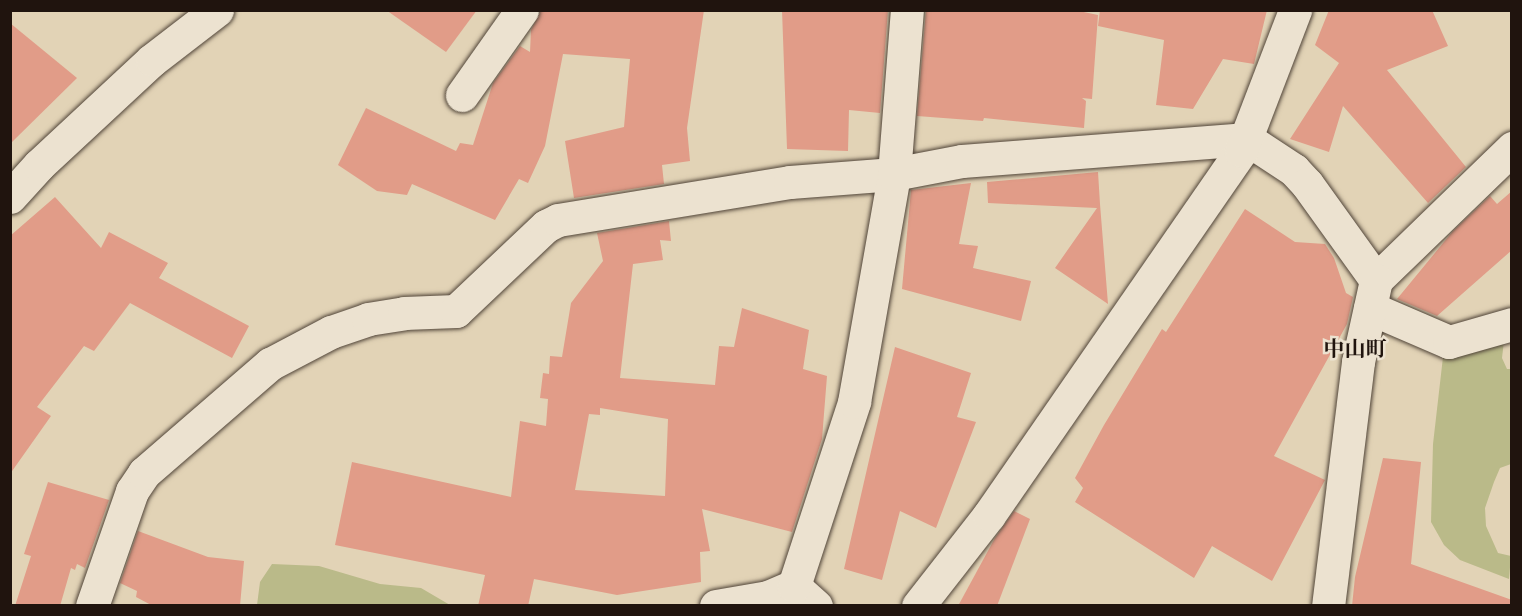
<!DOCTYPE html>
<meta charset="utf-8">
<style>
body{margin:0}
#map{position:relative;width:1522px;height:616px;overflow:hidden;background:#e2d3b6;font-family:"IM FELL French Canon","Noto Serif JP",serif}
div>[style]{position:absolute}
.green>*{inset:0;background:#baba89}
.building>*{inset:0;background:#e19c88}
.roads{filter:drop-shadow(0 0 2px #504438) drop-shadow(0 0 2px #504438)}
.minor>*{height:33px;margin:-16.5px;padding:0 16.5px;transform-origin:16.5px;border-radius:16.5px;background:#ece2d0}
span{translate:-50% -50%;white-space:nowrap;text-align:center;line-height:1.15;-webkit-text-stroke:5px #ece2d0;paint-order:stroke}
.neighbourhood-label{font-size:21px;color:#20140e;font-weight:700}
.frame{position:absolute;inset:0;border:12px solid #20140e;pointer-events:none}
</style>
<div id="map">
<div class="green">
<div style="clip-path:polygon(1504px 341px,1502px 358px,1507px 369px,1511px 369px,1511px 464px,1500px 468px,1494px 482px,1485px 508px,1486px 526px,1498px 553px,1511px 556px,1509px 579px,1460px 560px,1444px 545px,1431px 522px,1433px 444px,1443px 357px)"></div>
<div style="clip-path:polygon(272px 564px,319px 566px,380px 584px,421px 588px,450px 605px,257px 605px,260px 582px)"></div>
</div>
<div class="building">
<div style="clip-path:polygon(386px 10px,477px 10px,446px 52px)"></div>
<div style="clip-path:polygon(541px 10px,704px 10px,687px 128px,690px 161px,662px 165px,664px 184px,574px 198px,565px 141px,624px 127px,630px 59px,563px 54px,545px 146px,528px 183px,519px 179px,495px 220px,412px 184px,407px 195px,377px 191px,338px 165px,366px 108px,456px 151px,460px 143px,473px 145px,493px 83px,520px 46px,530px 52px,531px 30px)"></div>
<div style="clip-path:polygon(782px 10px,888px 10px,880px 113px,849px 110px,848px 151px,787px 149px)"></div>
<div style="clip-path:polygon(926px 10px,1074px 10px,1098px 15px,1092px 99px,1082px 98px,1086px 101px,1084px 128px,984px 118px,983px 121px,917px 116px)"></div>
<div style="clip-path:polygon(1100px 10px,1267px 10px,1254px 64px,1223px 59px,1193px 109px,1156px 105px,1164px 40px,1098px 26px)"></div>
<div style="clip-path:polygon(1329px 10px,1432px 10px,1448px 46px,1387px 70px,1466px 167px,1428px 203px,1343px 106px,1329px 152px,1290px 139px,1339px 63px,1315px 45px)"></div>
<div style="clip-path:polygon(10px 23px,77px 78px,10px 144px)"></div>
<div style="clip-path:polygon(1098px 172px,1100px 204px,1108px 304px,1055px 268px,1097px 208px,988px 203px,987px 182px)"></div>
<div style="clip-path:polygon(971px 183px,959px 244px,978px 246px,973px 268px,1031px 281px,1021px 321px,902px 289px,911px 190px)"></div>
<div style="clip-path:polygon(1512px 191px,1512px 250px,1437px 316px,1397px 299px,1453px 231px,1490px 196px,1497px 204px)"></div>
<div style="clip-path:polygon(55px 197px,101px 248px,109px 232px,168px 263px,159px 278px,249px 326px,232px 358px,130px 303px,94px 351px,84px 346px,37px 407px,51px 416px,10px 474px,10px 236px)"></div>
<div style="clip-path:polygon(1245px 209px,1295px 242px,1325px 244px,1334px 258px,1346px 293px,1353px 297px,1347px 324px,1274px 456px,1325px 480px,1272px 581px,1212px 546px,1194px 578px,1075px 502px,1083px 488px,1075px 478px,1104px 425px,1162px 329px,1166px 332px)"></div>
<div style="clip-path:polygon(evenodd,669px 221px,671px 241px,660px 240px,663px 260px,633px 264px,620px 378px,715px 385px,719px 346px,734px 347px,742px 308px,809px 330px,803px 369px,827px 376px,822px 439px,792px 532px,702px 509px,710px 551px,700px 552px,701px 582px,617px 595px,534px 579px,528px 606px,478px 606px,485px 575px,335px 545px,352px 462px,511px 497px,520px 421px,546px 426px,548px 399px,540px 398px,543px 373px,549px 374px,550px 356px,562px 357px,571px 303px,603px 261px,597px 233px,669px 221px,600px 408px,668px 419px,665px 496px,575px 490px,589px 414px,600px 415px,600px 408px)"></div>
<div style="clip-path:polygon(895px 347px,971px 373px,957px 417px,976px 422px,936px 528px,900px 511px,882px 580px,844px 569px)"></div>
<div style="clip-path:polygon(1383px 458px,1421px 462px,1411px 564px,1512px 600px,1512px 606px,1352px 606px,1355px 577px)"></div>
<div style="clip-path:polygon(48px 482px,109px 500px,85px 568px,77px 564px,75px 570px,71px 568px,60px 606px,15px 606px,31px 556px,24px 554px)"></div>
<div style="clip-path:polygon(1014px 511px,1030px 519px,997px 606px,958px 606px,995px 538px)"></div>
<div style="clip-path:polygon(138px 531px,208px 557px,244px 561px,240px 606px,153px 606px,136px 597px,137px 591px,120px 583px)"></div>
</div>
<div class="roads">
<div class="minor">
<div style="left:462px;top:95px;width:104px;rotate:-54.8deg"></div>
<div style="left:10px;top:197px;width:43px;rotate:-47.8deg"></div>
<div style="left:39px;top:165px;width:154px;rotate:-42.9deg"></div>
<div style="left:152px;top:60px;width:82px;rotate:-37.6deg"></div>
<div style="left:1376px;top:280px;width:190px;rotate:-44.1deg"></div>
<div style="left:1370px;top:308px;width:86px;rotate:23.3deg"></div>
<div style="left:1449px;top:342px;width:66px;rotate:-15.9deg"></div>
<div style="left:92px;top:606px;width:122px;rotate:-70.8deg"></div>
<div style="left:132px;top:491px;width:22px;rotate:-56deg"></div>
<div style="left:144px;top:473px;width:167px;rotate:-40.9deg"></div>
<div style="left:270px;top:364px;width:69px;rotate:-27.7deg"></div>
<div style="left:331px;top:332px;width:39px;rotate:-19deg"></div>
<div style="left:368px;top:319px;width:36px;rotate:-9deg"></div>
<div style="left:404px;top:313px;width:52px;rotate:-2.2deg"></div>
<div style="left:456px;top:311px;width:124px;rotate:-43.4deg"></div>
<div style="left:546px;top:226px;width:13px;rotate:-27deg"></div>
<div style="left:558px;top:220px;width:235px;rotate:-9.3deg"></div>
<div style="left:790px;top:182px;width:104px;rotate:-4.4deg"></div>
<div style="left:894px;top:174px;width:69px;rotate:-10.8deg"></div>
<div style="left:962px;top:161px;width:286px;rotate:-4.4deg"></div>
<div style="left:1247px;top:139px;width:56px;rotate:33.4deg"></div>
<div style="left:1294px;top:170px;width:19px;rotate:47deg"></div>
<div style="left:1307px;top:184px;width:118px;rotate:54.3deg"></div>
<div style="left:1376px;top:280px;width:84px;rotate:102.4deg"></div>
<div style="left:1358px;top:362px;width:246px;rotate:97deg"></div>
<div style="left:716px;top:606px;width:53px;rotate:-9.8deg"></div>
<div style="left:768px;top:597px;width:28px;rotate:-23deg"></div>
<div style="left:816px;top:606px;width:30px;rotate:-138deg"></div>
<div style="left:794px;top:586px;width:194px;rotate:-71.9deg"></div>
<div style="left:854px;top:402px;width:231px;rotate:-80deg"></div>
<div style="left:894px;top:174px;width:165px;rotate:-85.5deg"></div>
<div style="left:918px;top:606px;width:115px;rotate:-52deg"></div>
<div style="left:989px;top:515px;width:443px;rotate:-55.3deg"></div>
<div style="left:1241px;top:151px;width:151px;rotate:-69deg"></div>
</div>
</div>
<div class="neighbourhood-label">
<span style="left:1355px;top:349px">中山町</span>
</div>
<div class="frame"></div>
</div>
